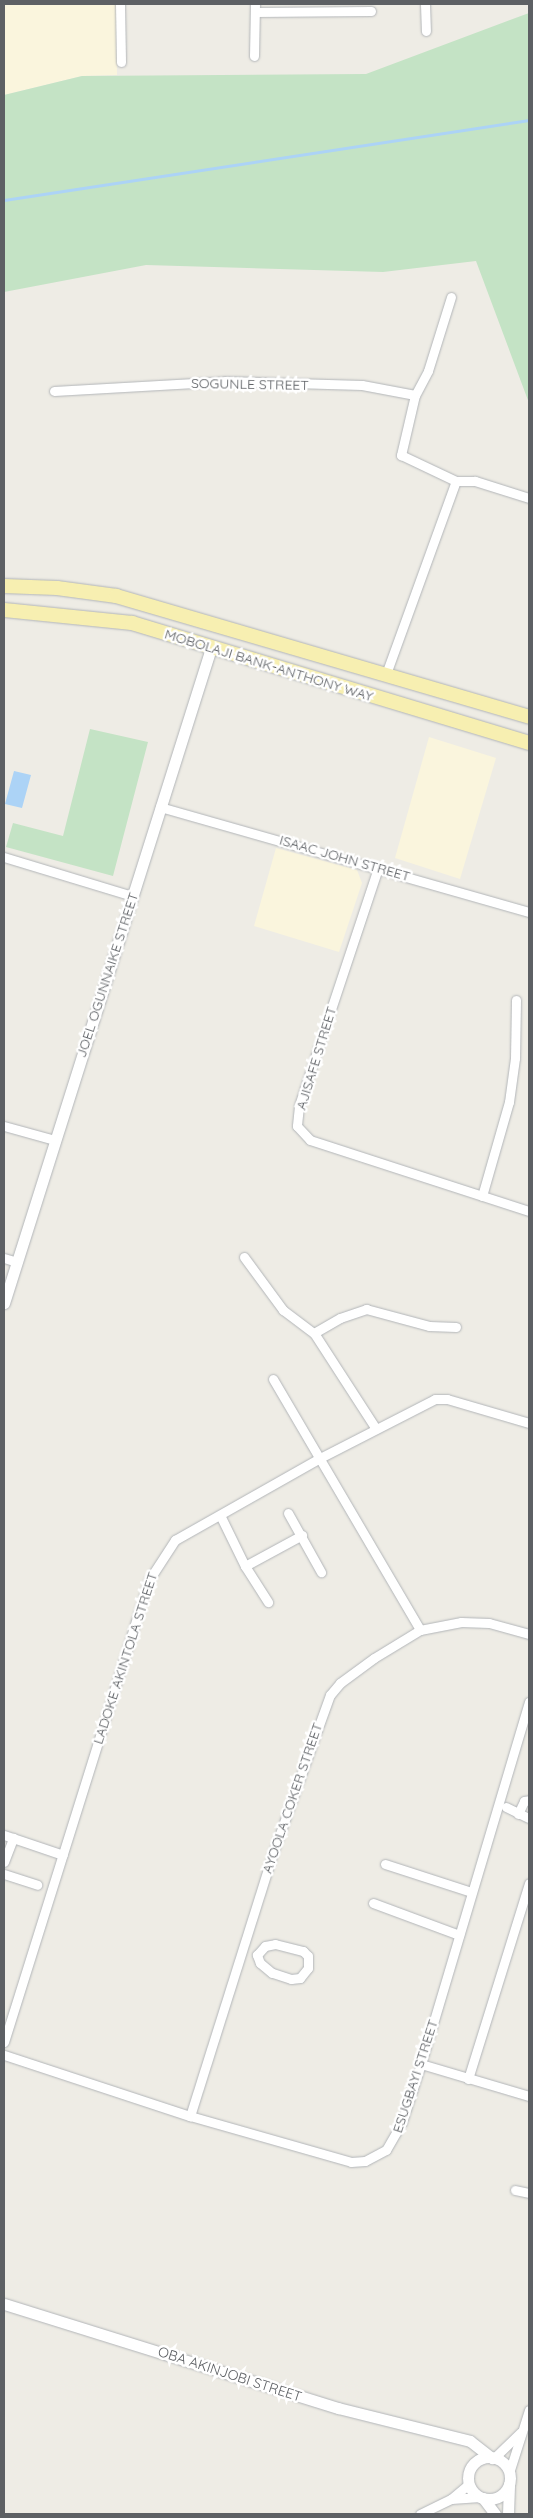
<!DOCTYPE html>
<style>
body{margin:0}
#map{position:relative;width:533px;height:2518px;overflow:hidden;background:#eeece5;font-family:Quicksand,sans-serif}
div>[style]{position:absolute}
.commercial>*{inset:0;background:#faf5dd}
.green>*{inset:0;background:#c4e3c5}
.water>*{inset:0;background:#acd3f6}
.stream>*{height:3px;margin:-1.5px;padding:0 1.5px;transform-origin:1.5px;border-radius:1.5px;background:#acd3f6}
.roads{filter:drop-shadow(0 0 1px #b2b5b8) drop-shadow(0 0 1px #b2b5b8)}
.minor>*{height:9px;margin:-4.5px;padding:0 4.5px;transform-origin:4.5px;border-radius:4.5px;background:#fff}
.tertiary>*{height:11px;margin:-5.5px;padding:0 5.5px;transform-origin:5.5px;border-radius:5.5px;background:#fff}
.tertiary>.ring{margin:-5.5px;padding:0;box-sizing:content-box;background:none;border:11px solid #fff;border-radius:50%}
.primary>*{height:14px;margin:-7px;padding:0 7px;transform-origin:7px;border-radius:7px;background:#f7efb1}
span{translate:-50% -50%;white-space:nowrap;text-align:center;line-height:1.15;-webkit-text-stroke:5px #fff;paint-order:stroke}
.street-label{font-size:14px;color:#5d6064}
.frame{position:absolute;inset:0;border:5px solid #5d6064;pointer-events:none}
</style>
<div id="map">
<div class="commercial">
<div style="clip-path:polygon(4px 4px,116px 4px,117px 75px,82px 76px,4px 95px)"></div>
<div style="clip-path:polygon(429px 737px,496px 758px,460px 879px,395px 858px)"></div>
<div style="clip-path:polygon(276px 848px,357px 870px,362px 883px,339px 952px,254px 926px)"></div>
</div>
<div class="green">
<div style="clip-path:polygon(529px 13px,529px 403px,476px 261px,383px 272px,146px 265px,4px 292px,4px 95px,82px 76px,366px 74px)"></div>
<div style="clip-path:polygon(90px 729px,148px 742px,113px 876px,6px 847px,13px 823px,63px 836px)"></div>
</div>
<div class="water">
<div style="clip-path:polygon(14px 771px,31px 775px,22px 808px,5px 804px)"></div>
</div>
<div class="stream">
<div style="left:4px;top:200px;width:531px;rotate:-8.66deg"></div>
</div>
<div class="roads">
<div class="minor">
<div style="left:120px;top:4px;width:58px;rotate:89deg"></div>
<div style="left:425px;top:4px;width:27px;rotate:88deg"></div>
<div style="left:255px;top:12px;width:116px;rotate:-0.5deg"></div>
<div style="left:254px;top:56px;width:52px;rotate:-88.9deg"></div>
<div style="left:451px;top:297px;width:77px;rotate:107.3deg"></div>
<div style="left:428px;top:371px;width:27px;rotate:118deg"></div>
<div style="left:415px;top:395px;width:62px;rotate:103.1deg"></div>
<div style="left:401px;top:455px;width:61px;rotate:25.3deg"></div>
<div style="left:456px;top:481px;width:19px"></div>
<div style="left:475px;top:481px;width:57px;rotate:17.5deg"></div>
<div style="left:54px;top:391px;width:171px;rotate:-3.3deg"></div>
<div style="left:225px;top:381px;width:137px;rotate:1.7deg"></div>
<div style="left:362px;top:385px;width:54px;rotate:10.7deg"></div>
<div style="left:386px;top:674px;width:205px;rotate:-70.1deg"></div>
<div style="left:160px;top:807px;width:384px;rotate:15.9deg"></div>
<div style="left:4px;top:857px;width:134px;rotate:16.9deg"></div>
<div style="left:378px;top:868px;width:251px;rotate:108.4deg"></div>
<div style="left:299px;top:1106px;width:20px;rotate:96deg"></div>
<div style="left:297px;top:1126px;width:19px;rotate:47deg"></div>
<div style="left:310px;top:1140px;width:230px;rotate:18deg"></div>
<div style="left:4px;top:1126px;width:53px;rotate:15.4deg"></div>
<div style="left:482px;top:1196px;width:98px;rotate:-74deg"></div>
<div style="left:509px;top:1102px;width:44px;rotate:-82.2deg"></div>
<div style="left:515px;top:1058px;width:58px;rotate:-89deg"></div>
<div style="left:244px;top:1257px;width:66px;rotate:53.7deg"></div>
<div style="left:283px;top:1310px;width:39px;rotate:37deg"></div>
<div style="left:314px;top:1333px;width:114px;rotate:57.1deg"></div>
<div style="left:4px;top:1258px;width:14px;rotate:17deg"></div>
<div style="left:314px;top:1333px;width:30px;rotate:-30deg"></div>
<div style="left:340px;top:1318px;width:28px;rotate:-19deg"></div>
<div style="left:366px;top:1309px;width:65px;rotate:15.1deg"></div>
<div style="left:429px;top:1326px;width:27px;rotate:2deg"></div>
<div style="left:273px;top:1379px;width:291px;rotate:59.6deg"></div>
<div style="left:288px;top:1513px;width:68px;rotate:60.8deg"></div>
<div style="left:220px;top:1515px;width:57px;rotate:63.9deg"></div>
<div style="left:245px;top:1566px;width:43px;rotate:57.4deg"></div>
<div style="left:245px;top:1566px;width:65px;rotate:-28.5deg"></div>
<div style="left:506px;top:1807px;width:25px;rotate:26deg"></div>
<div style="left:518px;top:1814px;width:14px;rotate:-65deg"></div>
<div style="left:524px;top:1801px;width:5px;rotate:-11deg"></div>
<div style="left:4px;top:1835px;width:62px;rotate:18.7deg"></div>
<div style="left:4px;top:1862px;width:26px;rotate:-69deg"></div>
<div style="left:385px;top:1864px;width:90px;rotate:18deg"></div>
<div style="left:4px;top:1874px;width:35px;rotate:18deg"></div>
<div style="left:373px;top:1903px;width:92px;rotate:20.4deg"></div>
<div style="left:275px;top:1944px;width:29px;rotate:14deg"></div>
<div style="left:303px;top:1951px;width:7px;rotate:45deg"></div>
<div style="left:308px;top:1956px;width:12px;rotate:90deg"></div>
<div style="left:308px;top:1968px;width:13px;rotate:129deg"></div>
<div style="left:300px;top:1978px;width:9px;rotate:174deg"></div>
<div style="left:291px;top:1979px;width:20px;rotate:-162deg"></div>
<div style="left:272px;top:1973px;width:16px;rotate:-140deg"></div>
<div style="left:260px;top:1963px;width:9px;rotate:-111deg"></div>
<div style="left:257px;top:1955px;width:12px;rotate:-48deg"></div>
<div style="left:265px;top:1946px;width:10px;rotate:-11deg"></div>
<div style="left:4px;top:2042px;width:484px;rotate:-72.6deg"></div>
<div style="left:149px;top:1580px;width:48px;rotate:-57deg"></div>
<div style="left:175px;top:1540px;width:164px;rotate:-29.5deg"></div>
<div style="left:318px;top:1459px;width:131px;rotate:-27.1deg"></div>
<div style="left:435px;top:1399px;width:12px"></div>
<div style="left:447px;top:1399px;width:85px;rotate:16.3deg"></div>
<div style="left:4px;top:2055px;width:196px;rotate:18.2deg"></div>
<div style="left:190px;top:2116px;width:167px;rotate:15.9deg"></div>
<div style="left:351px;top:2162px;width:14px;rotate:-4deg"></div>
<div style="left:365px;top:2161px;width:24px;rotate:-28deg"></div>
<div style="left:386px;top:2150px;width:32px;rotate:-60deg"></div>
<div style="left:402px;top:2122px;width:61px;rotate:-71.9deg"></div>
<div style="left:421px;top:2064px;width:378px;rotate:-73.4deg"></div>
<div style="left:421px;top:2064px;width:113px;rotate:16.5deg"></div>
<div style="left:468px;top:2079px;width:205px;rotate:-72.7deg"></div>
<div style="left:190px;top:2116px;width:276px;rotate:-72.5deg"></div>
<div style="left:273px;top:1853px;width:168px;rotate:-70.2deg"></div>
<div style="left:330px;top:1695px;width:16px;rotate:-50deg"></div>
<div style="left:340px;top:1683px;width:42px;rotate:-36.3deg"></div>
<div style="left:374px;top:1658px;width:54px;rotate:-31.3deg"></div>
<div style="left:420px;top:1630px;width:42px;rotate:-11deg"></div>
<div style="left:461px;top:1622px;width:28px;rotate:2deg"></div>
<div style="left:489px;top:1623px;width:41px;rotate:15.4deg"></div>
<div style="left:515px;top:2190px;width:14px;rotate:12deg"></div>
<div style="left:494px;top:2458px;width:37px;rotate:-44deg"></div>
<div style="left:509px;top:2473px;width:66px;rotate:-72.4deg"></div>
<div style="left:451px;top:2499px;width:29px;rotate:-4deg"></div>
<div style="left:420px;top:2514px;width:34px;rotate:-26deg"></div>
<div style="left:451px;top:2499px;width:23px;rotate:-40deg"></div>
</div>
<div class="tertiary">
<div style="left:4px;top:1303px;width:687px;rotate:-72.46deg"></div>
<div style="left:4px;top:2304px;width:350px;rotate:17.3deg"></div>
<div style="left:338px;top:2408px;width:136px;rotate:14deg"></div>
<div style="left:470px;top:2441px;width:28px;rotate:38deg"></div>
<div class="ring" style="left:468px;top:2457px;width:31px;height:31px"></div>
<div style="left:483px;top:2498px;width:20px;rotate:53deg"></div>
<div style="left:508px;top:2514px;width:30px;rotate:-88deg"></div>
</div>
<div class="primary">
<div style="left:4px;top:586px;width:53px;rotate:2.2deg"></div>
<div style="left:57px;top:588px;width:60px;rotate:7.7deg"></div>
<div style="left:116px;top:596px;width:430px;rotate:16.3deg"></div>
<div style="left:4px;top:610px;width:129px;rotate:5.8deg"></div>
<div style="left:132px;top:623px;width:415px;rotate:16.8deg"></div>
</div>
</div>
<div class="street-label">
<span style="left:250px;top:384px;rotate:1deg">SOGUNLE STREET</span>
<span style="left:269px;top:665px;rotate:17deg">MOBOLAJI BANK-ANTHONY WAY</span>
<span style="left:345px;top:858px;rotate:16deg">ISAAC JOHN STREET</span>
<span style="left:107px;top:975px;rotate:-72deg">JOEL OGUNNAIKE STREET</span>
<span style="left:316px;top:1058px;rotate:-73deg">AJISAFE STREET</span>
<span style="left:125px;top:1658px;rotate:-72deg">LADOKE AKINTOLA STREET</span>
<span style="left:292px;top:1798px;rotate:-71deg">AYOOLA COKER STREET</span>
<span style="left:415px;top:2076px;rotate:-72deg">ESUGBAYI STREET</span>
<span style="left:230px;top:2374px;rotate:18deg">OBA AKINJOBI STREET</span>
</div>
<div class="frame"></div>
</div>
